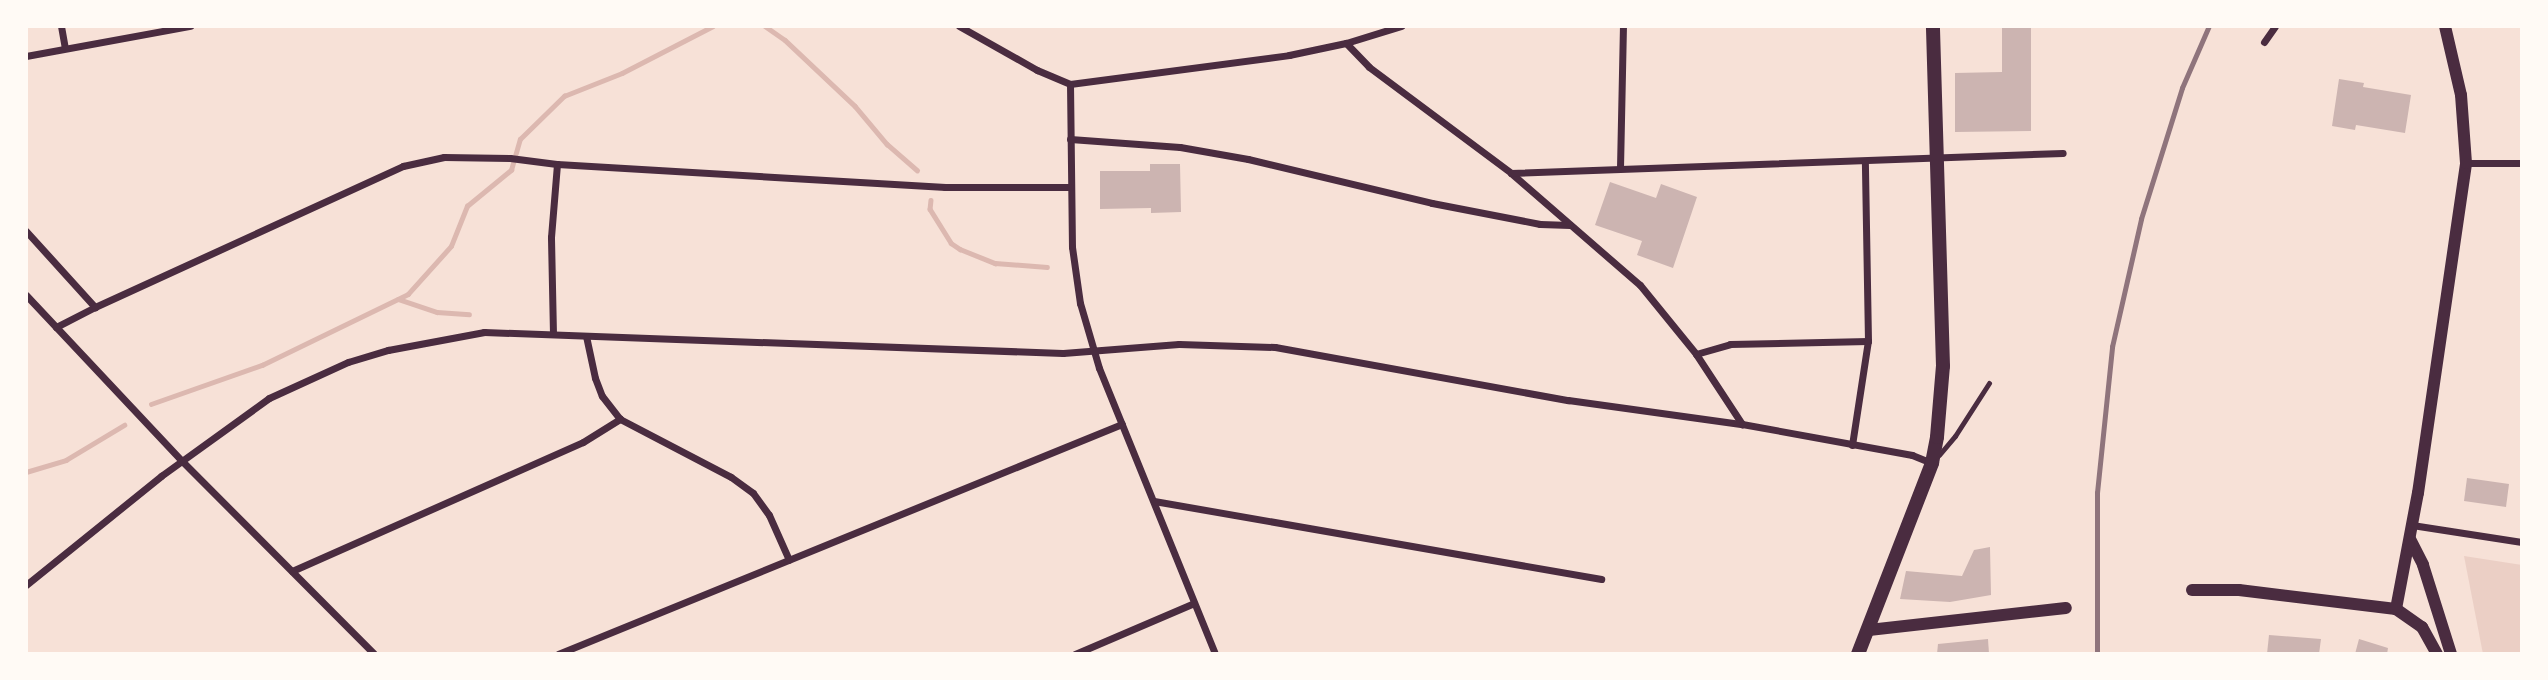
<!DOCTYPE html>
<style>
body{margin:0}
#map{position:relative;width:2548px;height:680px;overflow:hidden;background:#f7e1d7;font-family:Manrope,sans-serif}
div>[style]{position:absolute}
.green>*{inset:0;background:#ebcfc5}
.stream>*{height:4.5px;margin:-2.25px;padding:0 2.25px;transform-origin:2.25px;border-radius:2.25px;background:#dcb8b0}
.building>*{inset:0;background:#ccb4b1}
.service>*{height:5px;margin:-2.5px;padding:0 2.5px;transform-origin:2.5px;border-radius:2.5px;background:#4a2c40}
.minor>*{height:7px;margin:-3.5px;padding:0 3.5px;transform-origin:3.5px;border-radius:3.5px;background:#4a2c40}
.tertiary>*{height:12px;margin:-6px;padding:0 6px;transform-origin:6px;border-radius:6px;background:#4a2c40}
.secondary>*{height:14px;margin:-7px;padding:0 7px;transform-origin:7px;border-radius:7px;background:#4a2c40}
.rail>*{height:4.5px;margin:-2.25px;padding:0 2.25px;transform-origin:2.25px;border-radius:2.25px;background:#8f747c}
span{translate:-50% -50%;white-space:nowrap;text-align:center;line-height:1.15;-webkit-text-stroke:6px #fffaf5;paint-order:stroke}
.frame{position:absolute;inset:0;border:28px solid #fffaf5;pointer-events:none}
</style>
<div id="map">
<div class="green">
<div style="clip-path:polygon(2464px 556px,2522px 565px,2522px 654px,2483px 654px)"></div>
</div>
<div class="stream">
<div style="left:765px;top:26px;width:24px;rotate:35deg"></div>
<div style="left:785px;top:40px;width:96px;rotate:43.3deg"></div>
<div style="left:855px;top:106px;width:50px;rotate:49.9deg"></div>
<div style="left:887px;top:144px;width:40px;rotate:41deg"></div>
<div style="left:931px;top:200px;width:9px;rotate:96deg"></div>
<div style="left:930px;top:209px;width:40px;rotate:58deg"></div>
<div style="left:951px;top:243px;width:11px;rotate:34deg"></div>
<div style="left:960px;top:249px;width:38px;rotate:22deg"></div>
<div style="left:995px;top:263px;width:52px;rotate:4.4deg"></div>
<div style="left:398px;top:299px;width:41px;rotate:18.4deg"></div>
<div style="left:437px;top:312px;width:32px;rotate:4deg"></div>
<div style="left:151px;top:404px;width:118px;rotate:-19.4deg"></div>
<div style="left:262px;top:365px;width:162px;rotate:-25.9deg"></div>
<div style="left:408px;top:294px;width:64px;rotate:-48.1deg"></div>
<div style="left:451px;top:246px;width:43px;rotate:-68.2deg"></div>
<div style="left:467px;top:206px;width:57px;rotate:-39.3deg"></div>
<div style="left:511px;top:170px;width:32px;rotate:-74deg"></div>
<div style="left:520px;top:139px;width:62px;rotate:-44.3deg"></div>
<div style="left:564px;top:96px;width:62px;rotate:-21.6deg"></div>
<div style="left:622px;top:73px;width:102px;rotate:-27.3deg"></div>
<div style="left:26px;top:472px;width:42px;rotate:-16.7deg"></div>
<div style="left:66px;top:460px;width:68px;rotate:-31.1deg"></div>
</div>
<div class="building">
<div style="clip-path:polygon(2002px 26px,2031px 26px,2031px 131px,1955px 132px,1955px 73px,2002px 72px)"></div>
<div style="clip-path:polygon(2339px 79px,2364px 83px,2363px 87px,2411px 95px,2405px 133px,2356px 125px,2355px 130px,2332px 126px)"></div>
<div style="clip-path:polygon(1150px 164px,1180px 164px,1181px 212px,1151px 213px,1151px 208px,1100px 209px,1100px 171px,1150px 171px)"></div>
<div style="clip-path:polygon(1610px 182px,1656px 198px,1661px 184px,1697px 197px,1673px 268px,1637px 255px,1642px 241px,1595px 225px)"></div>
<div style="clip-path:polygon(2467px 478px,2509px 484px,2506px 507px,2464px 501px)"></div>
<div style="clip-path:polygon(1990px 547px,1991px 595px,1950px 602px,1900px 599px,1906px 571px,1962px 576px,1974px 550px)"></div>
<div style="clip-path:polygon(2269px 635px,2321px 639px,2319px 654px,2267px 654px)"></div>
<div style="clip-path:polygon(1988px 639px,1989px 654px,1937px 654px,1938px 644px)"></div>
<div style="clip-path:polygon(2359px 639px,2388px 648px,2387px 654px,2355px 654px)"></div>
</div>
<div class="service">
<div style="left:1939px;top:455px;width:25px;rotate:-50deg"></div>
<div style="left:1955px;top:436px;width:63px;rotate:-57.3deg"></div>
</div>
<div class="minor">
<div style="left:61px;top:26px;width:22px;rotate:80deg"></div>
<div style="left:959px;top:26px;width:90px;rotate:29.4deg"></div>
<div style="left:1037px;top:70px;width:36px;rotate:23deg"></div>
<div style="left:2264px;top:42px;width:19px;rotate:-55deg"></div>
<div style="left:1346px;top:43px;width:33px;rotate:46deg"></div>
<div style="left:1369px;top:67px;width:177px;rotate:36.7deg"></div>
<div style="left:1511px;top:173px;width:171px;rotate:41deg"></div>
<div style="left:1640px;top:285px;width:89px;rotate:50.9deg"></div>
<div style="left:1696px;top:354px;width:84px;rotate:56.7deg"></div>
<div style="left:26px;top:56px;width:167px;rotate:-10.4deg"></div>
<div style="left:1070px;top:84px;width:163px;rotate:89.3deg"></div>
<div style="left:1072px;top:247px;width:57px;rotate:81.9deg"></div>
<div style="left:1080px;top:303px;width:68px;rotate:73.7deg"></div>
<div style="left:1099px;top:368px;width:309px;rotate:67.9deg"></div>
<div style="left:1070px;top:84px;width:221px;rotate:-7.5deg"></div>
<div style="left:1289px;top:55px;width:58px;rotate:-11.9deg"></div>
<div style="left:1346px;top:43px;width:58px;rotate:-17.2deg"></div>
<div style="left:1070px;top:139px;width:110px;rotate:4.2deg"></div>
<div style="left:1180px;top:147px;width:69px;rotate:10deg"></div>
<div style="left:1248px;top:159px;width:189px;rotate:13.4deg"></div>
<div style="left:1432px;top:203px;width:110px;rotate:11deg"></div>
<div style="left:1540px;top:224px;width:30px;rotate:2deg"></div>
<div style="left:2466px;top:163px;width:56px"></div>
<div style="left:1620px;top:168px;width:142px;rotate:-88.8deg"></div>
<div style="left:1511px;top:173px;width:552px;rotate:-2.08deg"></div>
<div style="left:26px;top:231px;width:103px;rotate:47.8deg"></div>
<div style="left:95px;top:307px;width:44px;rotate:152.9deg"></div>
<div style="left:26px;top:295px;width:228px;rotate:46.8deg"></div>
<div style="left:182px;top:461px;width:272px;rotate:45.1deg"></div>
<div style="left:95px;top:307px;width:339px;rotate:-24.6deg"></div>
<div style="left:403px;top:166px;width:42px;rotate:-12.4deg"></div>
<div style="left:444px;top:157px;width:66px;rotate:0.9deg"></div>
<div style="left:510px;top:158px;width:47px;rotate:7.3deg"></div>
<div style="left:557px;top:164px;width:389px;rotate:3.4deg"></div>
<div style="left:945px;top:187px;width:125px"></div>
<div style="left:553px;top:334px;width:97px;rotate:-91.2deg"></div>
<div style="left:551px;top:237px;width:73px;rotate:-85.3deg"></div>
<div style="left:586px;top:336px;width:43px;rotate:77.9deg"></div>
<div style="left:595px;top:378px;width:19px;rotate:69deg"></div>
<div style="left:602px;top:396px;width:29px;rotate:52deg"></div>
<div style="left:620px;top:419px;width:125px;rotate:27.6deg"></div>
<div style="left:731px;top:477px;width:27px;rotate:36deg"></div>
<div style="left:753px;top:493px;width:27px;rotate:54deg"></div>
<div style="left:769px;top:515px;width:49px;rotate:66deg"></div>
<div style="left:1696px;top:354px;width:35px;rotate:-16deg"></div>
<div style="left:1730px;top:344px;width:138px;rotate:-1.2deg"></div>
<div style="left:1852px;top:445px;width:105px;rotate:-81.3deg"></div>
<div style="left:1868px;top:341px;width:179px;rotate:-91deg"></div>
<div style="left:1154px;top:501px;width:454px;rotate:9.9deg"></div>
<div style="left:2412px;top:525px;width:111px;rotate:8.8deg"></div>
<div style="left:292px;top:571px;width:318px;rotate:-23.9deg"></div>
<div style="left:583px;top:442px;width:44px;rotate:-31.9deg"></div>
<div style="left:26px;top:585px;width:174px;rotate:-38.9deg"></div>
<div style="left:161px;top:476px;width:133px;rotate:-35.8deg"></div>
<div style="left:269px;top:398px;width:87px;rotate:-24.5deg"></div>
<div style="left:348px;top:362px;width:42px;rotate:-16.7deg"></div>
<div style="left:388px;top:350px;width:98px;rotate:-10.6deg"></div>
<div style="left:484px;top:332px;width:579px;rotate:2.08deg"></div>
<div style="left:1063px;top:353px;width:116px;rotate:-4.4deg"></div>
<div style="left:1179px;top:344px;width:96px;rotate:1.8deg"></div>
<div style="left:1275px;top:347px;width:298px;rotate:10.3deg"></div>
<div style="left:1568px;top:400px;width:176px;rotate:7.9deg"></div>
<div style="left:1742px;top:424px;width:173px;rotate:10.3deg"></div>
<div style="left:1912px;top:455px;width:22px;rotate:22deg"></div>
<div style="left:558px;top:654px;width:609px;rotate:-22.19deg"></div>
<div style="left:1075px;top:654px;width:129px;rotate:-23.2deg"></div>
</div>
<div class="tertiary">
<div style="left:2410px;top:539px;width:29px;rotate:63deg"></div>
<div style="left:2423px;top:565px;width:93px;rotate:72.5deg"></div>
<div style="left:2192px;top:590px;width:47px"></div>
<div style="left:2239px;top:590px;width:158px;rotate:6.9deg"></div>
<div style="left:2396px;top:609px;width:32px;rotate:35deg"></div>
<div style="left:2422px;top:627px;width:31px;rotate:61deg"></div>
<div style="left:2396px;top:609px;width:118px;rotate:-79.3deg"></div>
<div style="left:2418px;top:493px;width:333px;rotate:-81.7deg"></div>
<div style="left:2466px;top:163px;width:68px;rotate:-94.2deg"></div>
<div style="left:2461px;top:95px;width:71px;rotate:-103.1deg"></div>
<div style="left:1869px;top:630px;width:198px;rotate:-6.4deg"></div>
</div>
<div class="secondary">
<div style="left:1858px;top:654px;width:205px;rotate:-68.8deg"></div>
<div style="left:1932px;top:463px;width:26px;rotate:-79deg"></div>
<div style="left:1937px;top:437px;width:71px;rotate:-85.2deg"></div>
<div style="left:1943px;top:366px;width:340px;rotate:-91.7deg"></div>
</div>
<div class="rail">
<div style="left:2097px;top:654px;width:161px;rotate:-90deg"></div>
<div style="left:2097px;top:493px;width:147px;rotate:-84.1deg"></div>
<div style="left:2112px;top:347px;width:131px;rotate:-77.2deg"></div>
<div style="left:2141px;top:219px;width:137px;rotate:-72.6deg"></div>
<div style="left:2182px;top:88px;width:68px;rotate:-66.5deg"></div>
</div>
<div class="frame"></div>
</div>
